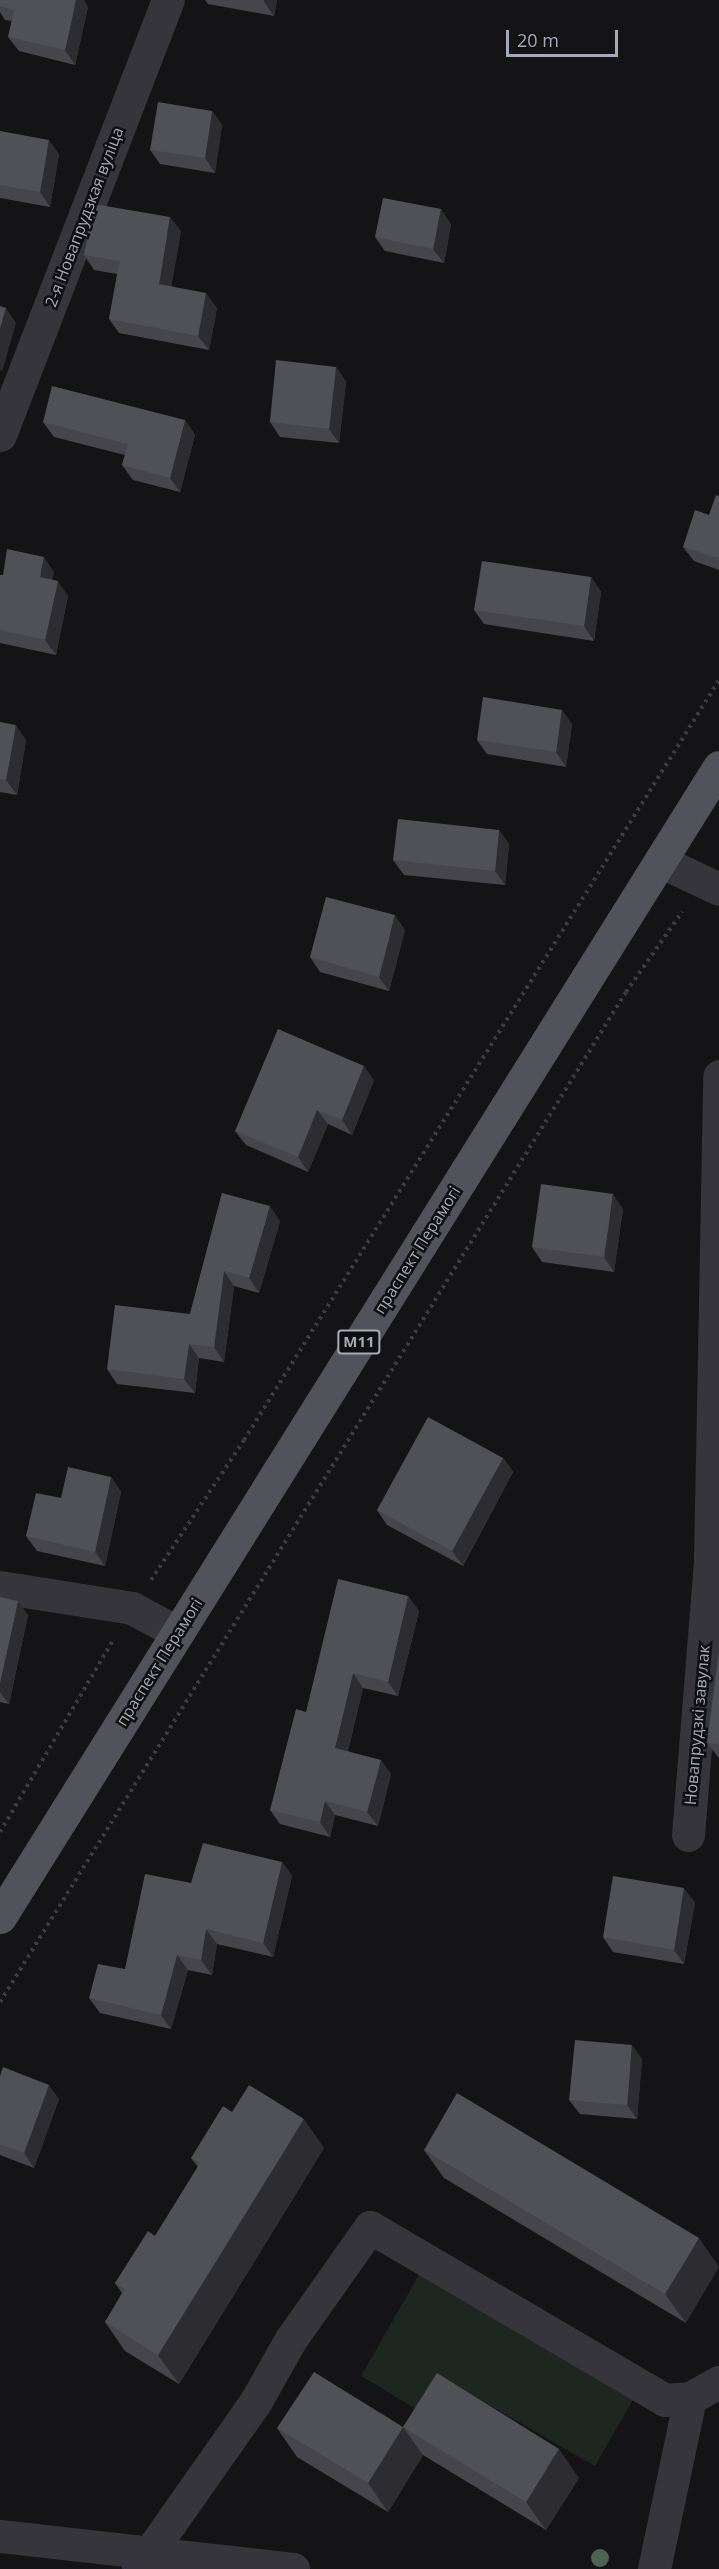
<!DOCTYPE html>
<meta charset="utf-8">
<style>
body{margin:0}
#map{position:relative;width:719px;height:2569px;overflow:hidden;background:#141416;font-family:"Open Sans",sans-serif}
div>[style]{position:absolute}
.green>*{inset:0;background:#1e2620}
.path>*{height:4px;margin-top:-2px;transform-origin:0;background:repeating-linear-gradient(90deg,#3b3c42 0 3px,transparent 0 7.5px)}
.minor>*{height:33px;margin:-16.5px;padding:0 16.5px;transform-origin:16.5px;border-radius:16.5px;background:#35353b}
.major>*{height:33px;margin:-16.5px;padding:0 16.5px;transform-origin:16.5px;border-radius:16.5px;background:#51525a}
.trees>*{width:18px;height:18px;margin:-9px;border-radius:50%;background:#4e6252}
.wall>*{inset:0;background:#45454b}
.shaded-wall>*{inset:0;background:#2d2d31}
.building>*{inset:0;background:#505057}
span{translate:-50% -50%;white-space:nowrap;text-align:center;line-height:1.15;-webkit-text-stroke:5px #0f0f11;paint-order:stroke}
.shield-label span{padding:2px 4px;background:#0f0f11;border:2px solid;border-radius:4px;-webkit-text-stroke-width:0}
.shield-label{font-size:15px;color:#a6a9b6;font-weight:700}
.street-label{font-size:16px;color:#a6a9b6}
.scale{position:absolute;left:506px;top:30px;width:112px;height:27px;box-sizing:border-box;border:3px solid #a6a9b6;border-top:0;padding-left:8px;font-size:18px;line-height:21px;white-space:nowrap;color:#a6a9b6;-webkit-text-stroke:4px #0f0f11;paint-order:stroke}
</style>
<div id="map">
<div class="green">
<div style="clip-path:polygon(420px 2273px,634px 2398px,595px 2466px,456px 2386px,435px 2420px,361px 2376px)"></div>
</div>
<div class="path">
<div style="left:151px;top:1580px;width:168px;rotate:-56.4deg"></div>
<div style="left:244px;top:1440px;width:896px;rotate:-57.99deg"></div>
<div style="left:0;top:1832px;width:221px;rotate:-59.5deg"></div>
<div style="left:0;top:2002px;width:1188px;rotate:-58.21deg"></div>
<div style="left:626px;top:992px;width:98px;rotate:-55deg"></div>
</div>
<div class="minor">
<div style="left:0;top:435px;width:466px;rotate:-68.9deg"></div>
<div style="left:660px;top:861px;width:65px;rotate:25.4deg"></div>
<div style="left:0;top:1587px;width:134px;rotate:9deg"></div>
<div style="left:132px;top:1608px;width:52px;rotate:28.5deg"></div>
<div style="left:688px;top:1835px;width:275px;rotate:-85.4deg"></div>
<div style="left:710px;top:1561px;width:485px;rotate:-88.9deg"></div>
<div style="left:690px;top:2398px;width:33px;rotate:-29deg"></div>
<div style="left:0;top:2536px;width:295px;rotate:6.4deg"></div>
<div style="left:138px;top:2569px;width:205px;rotate:-54.9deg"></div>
<div style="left:256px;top:2401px;width:71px;rotate:-60.6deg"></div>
<div style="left:291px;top:2339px;width:137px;rotate:-54.8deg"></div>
<div style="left:370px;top:2227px;width:342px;rotate:30.4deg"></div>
<div style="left:665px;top:2400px;width:25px;rotate:-5deg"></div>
<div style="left:690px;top:2398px;width:175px;rotate:101.9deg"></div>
</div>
<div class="major">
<div style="left:0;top:1917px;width:1356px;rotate:-57.99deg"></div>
</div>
<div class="trees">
<div style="left:600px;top:2558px"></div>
</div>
<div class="wall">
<div style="clip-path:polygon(0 0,88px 7px,75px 65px,19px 51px,8px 37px,12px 21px,5px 20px,0 12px)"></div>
<div style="clip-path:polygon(205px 0,277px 0,274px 16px,208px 4px)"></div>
<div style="clip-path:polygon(212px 111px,222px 125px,215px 173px,160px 164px,150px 150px)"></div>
<div style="clip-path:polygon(0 131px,59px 154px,50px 207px,0 198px)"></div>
<div style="clip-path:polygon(451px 224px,444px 263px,385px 251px,375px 237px)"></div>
<div style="clip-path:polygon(181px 231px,171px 287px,217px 308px,209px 350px,119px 333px,109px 319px,117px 274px,94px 270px,84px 255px)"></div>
<div style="clip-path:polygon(336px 367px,346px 382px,339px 443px,280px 437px,270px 422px)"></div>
<div style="clip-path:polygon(185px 420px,195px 435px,180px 492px,133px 480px,122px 465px,125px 455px,54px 437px,43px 422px)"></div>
<div style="clip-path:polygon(719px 496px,719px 570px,694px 561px,683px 547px,709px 515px)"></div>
<div style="clip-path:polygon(54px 572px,52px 580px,68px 596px,56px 655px,0 643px,0 575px)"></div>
<div style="clip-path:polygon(591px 577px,601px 592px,594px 641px,484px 624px,474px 610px)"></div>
<div style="clip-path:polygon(0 722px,26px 740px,17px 795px,0 792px)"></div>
<div style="clip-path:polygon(572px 724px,566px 767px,487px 754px,477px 740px)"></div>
<div style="clip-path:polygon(499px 830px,509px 844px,505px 885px,404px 875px,393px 860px)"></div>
<div style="clip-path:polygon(405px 930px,389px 991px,320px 972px,310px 957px)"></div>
<div style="clip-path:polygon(374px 1080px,352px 1135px,328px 1124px,308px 1172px,246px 1145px,235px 1131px)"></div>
<div style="clip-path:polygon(222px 1193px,280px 1221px,259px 1293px,234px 1286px,224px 1362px,199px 1358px,195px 1393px,117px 1384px,107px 1369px,190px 1314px)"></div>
<div style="clip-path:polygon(623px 1209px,614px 1272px,542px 1262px,532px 1247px)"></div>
<div style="clip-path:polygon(503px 1458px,513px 1472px,463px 1566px,387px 1525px,377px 1510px)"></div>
<div style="clip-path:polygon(111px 1477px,121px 1492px,105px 1566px,37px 1551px,26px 1536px,61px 1498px)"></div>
<div style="clip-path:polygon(408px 1596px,419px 1611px,398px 1696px,363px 1688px,348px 1751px,391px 1774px,378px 1826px,335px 1815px,330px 1837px,280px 1824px,270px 1810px,306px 1712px)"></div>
<div style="clip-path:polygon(0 1597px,28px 1615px,9px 1704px,0 1702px)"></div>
<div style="clip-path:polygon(719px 1652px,719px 1758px,718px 1757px,707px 1743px)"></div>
<div style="clip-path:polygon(282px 1862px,292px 1876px,273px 1957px,217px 1944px,212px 1975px,188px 1970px,171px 2029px,100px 2013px,89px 1998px,125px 1969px,191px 1883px)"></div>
<div style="clip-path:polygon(695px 1902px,684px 1964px,613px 1952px,603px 1937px)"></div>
<div style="clip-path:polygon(642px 2059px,637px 2119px,580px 2114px,569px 2100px)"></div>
<div style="clip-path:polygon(0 2076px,59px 2099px,34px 2168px,0 2155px)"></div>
<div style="clip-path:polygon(232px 2112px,324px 2148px,179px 2384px,125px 2351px,105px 2322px,122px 2293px,115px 2283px,155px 2236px,198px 2167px,191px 2158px)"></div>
<div style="clip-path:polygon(424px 2150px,699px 2238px,686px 2323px,444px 2178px)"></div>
<div style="clip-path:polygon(403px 2427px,579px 2478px,546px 2530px,423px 2455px,388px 2512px,297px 2457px,277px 2428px)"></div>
</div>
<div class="shaded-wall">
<div style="clip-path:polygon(76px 0,84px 0,88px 7px,75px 65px,65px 50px)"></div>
<div style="clip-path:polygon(264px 0,277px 0,274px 16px,264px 2px)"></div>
<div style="clip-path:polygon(212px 111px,222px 125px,215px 173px,205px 158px)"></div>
<div style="clip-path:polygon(49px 140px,59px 154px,50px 207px,40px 192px)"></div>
<div style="clip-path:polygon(441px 209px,451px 224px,444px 263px,433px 249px)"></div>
<div style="clip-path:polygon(170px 217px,181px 231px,169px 299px,159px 284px)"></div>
<div style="clip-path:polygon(206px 293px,217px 308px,209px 350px,198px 336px)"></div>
<div style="clip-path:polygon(6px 308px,16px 323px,2px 372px,0 369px,0 329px)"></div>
<div style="clip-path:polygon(336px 367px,346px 382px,339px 443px,329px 429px)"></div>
<div style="clip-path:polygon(185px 420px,195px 435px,180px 492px,170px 478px)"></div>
<div style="clip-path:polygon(44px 557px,54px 572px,50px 592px,40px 577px)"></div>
<div style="clip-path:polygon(591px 577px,601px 592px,594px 641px,584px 626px)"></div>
<div style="clip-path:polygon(58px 581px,68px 596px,56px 655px,45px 640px)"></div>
<div style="clip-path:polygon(562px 710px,572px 724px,566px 767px,556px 752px)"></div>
<div style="clip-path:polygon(16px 725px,26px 740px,17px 795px,6px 780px)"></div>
<div style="clip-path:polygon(499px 830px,509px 844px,505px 885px,495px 871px)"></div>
<div style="clip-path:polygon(395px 915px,405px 930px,389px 991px,379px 977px)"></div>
<div style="clip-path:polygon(364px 1066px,374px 1080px,352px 1135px,342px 1120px)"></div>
<div style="clip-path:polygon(317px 1110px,328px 1124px,308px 1172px,298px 1157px)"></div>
<div style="clip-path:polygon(613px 1194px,623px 1209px,614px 1272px,604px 1257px)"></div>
<div style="clip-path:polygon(270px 1206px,280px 1221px,259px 1293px,249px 1278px)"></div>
<div style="clip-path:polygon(224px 1271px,234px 1286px,224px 1362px,214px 1347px)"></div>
<div style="clip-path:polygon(189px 1344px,199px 1358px,195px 1393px,184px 1379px)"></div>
<div style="clip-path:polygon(503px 1458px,513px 1472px,463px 1566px,452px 1551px)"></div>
<div style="clip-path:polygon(111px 1477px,121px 1492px,105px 1566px,95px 1552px)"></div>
<div style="clip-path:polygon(408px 1596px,419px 1611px,398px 1696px,388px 1682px)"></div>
<div style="clip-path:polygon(18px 1601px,28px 1615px,9px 1704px,0 1692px,0 1683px)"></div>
<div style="clip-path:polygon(353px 1673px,363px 1688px,345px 1763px,335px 1748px)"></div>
<div style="clip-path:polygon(381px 1760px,391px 1774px,378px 1826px,367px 1812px)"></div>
<div style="clip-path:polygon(325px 1801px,335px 1815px,330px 1837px,320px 1822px)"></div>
<div style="clip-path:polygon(282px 1862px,292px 1876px,273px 1957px,263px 1943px)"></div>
<div style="clip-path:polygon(684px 1888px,695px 1902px,684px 1964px,674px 1950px)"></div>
<div style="clip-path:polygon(206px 1929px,217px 1944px,212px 1975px,201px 1960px)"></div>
<div style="clip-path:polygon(177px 1955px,188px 1970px,171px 2029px,161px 2015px)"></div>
<div style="clip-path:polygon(632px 2045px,642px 2059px,637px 2119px,627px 2105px)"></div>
<div style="clip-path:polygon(49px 2085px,59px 2099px,34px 2168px,24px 2153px)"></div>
<div style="clip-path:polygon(304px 2119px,324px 2148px,179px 2384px,158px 2355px)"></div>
<div style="clip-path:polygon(699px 2238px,719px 2267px,686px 2323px,665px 2294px)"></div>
<div style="clip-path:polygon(403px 2427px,423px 2455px,388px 2512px,368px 2483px)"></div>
<div style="clip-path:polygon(559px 2449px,579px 2478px,546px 2530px,526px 2502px)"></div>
</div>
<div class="building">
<div style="clip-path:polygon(0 0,76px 0,65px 50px,8px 37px,14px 10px,0 6px)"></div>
<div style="clip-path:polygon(158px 102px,212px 111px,205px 158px,150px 150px)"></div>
<div style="clip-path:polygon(0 131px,49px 140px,40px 192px,0 185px)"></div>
<div style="clip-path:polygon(383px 198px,441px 209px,433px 249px,375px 237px)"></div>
<div style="clip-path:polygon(94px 204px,170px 217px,159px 284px,206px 293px,198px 336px,109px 319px,120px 261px,84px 255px)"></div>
<div style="clip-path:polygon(0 306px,6px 308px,0 329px)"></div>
<div style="clip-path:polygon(276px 360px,336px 367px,329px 429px,270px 422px)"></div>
<div style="clip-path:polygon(52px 386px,185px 420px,170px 478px,122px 465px,128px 444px,43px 422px)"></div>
<div style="clip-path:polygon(716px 495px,719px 496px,719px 558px,683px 547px,695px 510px,709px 515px)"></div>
<div style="clip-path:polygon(7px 549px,44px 557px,40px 577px,58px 581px,45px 640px,0 630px,0 575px,3px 575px)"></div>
<div style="clip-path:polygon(482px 561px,591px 577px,584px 626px,474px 610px)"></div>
<div style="clip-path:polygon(483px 697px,562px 710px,556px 752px,477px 740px)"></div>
<div style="clip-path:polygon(0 722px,16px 725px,6px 780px,0 779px)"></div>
<div style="clip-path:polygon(398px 819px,499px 830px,495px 871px,393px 860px)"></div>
<div style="clip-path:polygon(326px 897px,395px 915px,379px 977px,310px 957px)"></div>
<div style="clip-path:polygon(278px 1029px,364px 1066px,342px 1120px,317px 1110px,298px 1157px,235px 1131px)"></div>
<div style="clip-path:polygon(541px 1184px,613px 1194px,604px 1257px,532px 1247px)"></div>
<div style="clip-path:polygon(222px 1193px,270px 1206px,249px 1278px,224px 1271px,214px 1347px,189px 1344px,184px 1379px,107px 1369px,115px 1305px,190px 1314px)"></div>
<div style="clip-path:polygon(428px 1417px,503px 1458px,452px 1551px,377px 1510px)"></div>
<div style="clip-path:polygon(68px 1467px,111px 1477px,95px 1552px,26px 1536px,36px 1493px,61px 1498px)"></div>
<div style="clip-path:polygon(338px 1579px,408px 1596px,388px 1682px,353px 1673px,335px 1748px,381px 1760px,367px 1812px,325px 1801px,320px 1822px,270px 1810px,296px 1709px,306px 1712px)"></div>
<div style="clip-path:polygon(0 1597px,18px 1601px,0 1683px)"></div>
<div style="clip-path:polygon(719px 1652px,719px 1744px,707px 1743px)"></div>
<div style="clip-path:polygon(203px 1843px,282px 1862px,263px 1943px,206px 1929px,201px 1960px,177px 1955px,161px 2015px,89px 1998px,98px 1964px,125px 1969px,145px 1874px,191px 1883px)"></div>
<div style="clip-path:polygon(613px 1876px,684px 1888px,674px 1950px,603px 1937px)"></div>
<div style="clip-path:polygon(575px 2040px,632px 2045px,627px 2105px,569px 2100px)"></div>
<div style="clip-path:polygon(3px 2067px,49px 2085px,24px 2153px,0 2144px,0 2076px)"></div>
<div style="clip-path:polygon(249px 2085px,304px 2119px,158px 2355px,105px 2322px,125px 2289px,115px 2283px,148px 2231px,155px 2236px,200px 2163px,191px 2158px,223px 2106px,232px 2112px)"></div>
<div style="clip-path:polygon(457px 2093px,699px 2238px,665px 2294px,424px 2150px)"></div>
<div style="clip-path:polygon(314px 2372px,403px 2427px,368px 2483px,277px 2428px)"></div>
<div style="clip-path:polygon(437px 2373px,559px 2449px,526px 2502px,403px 2427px)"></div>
</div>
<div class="shield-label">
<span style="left:359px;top:1342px">М11</span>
</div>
<div class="street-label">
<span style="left:84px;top:217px;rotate:-69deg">2-я Новапрудзкая вуліца</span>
<span style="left:417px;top:1250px;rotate:-58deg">праспект Перамогі</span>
<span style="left:159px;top:1662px;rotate:-58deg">праспект Перамогі</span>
<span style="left:697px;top:1725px;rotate:-85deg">Новапрудзкі завулак</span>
</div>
<div class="scale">20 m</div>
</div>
